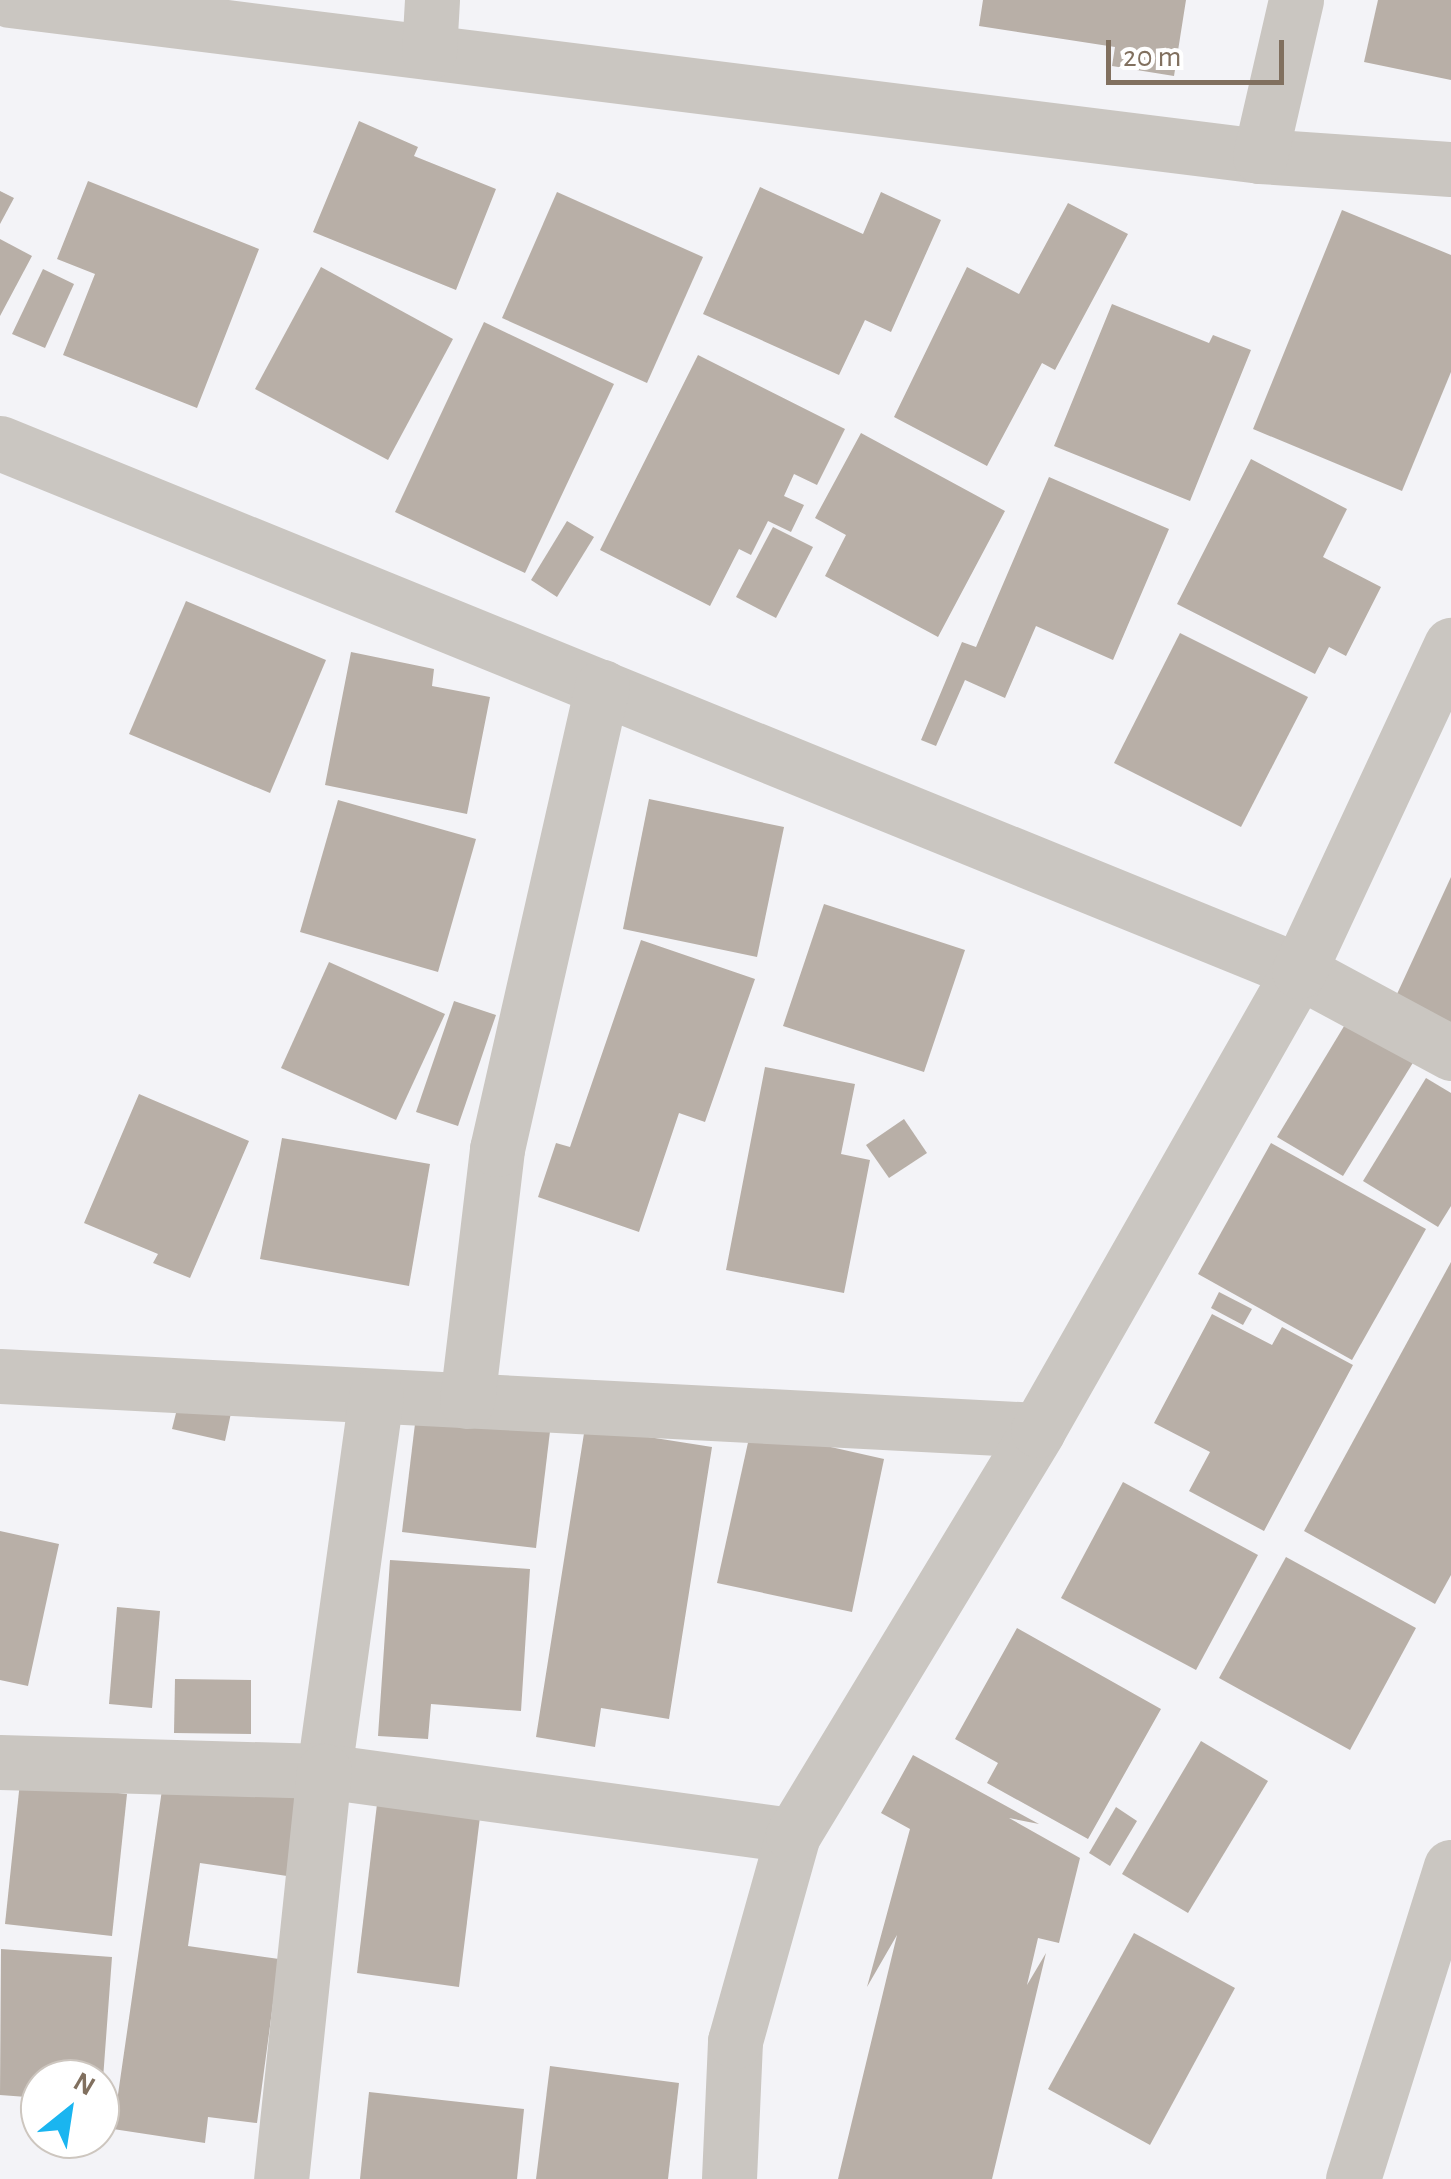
<!DOCTYPE html>
<style>
body{margin:0}
#map{position:relative;width:1451px;height:2179px;overflow:hidden;background:#f3f3f7;font-family:"Alegreya Sans",sans-serif}
div>[style]{position:absolute}
.building>*{inset:0;background:#b8afa7}
.street>*{height:55px;margin:-27.5px;padding:0 27.5px;transform-origin:27.5px;border-radius:27.5px;background:#cac6c1}
span{translate:-50% -50%;white-space:nowrap;text-align:center;line-height:1.15;-webkit-text-stroke:10px #fff;paint-order:stroke}
.north{position:absolute;left:20px;top:2059px;width:100px;height:100px;box-sizing:border-box;background:#fff;border:2px solid #cdc6bf;border-radius:50%;rotate:30deg;font-size:28px;font-weight:700;line-height:40px;text-align:center;color:#81705f}
.north::after{content:'';display:block;margin:auto;width:35px;height:45px;background:#1ab5f0;clip-path:polygon(50% 0,100% 100%,50% 72%,0 100%)}
.scale{position:absolute;left:1106px;top:40px;width:178px;height:45px;box-sizing:border-box;border:5px solid #81705f;border-top:0;padding-left:12px;font-size:30px;line-height:35px;white-space:nowrap;color:#81705f;-webkit-text-stroke:8px #fff;paint-order:stroke}
</style>
<div id="map">
<div class="building">
<div style="clip-path:polygon(983px 0,1186px 0,1174px 76px,1112px 66px,1115px 47px,979px 26px)"></div>
<div style="clip-path:polygon(1378px 0,1451px 0,1451px 80px,1364px 62px)"></div>
<div style="clip-path:polygon(359px 121px,418px 147px,414px 156px,496px 189px,456px 290px,313px 232px)"></div>
<div style="clip-path:polygon(88px 181px,259px 249px,197px 408px,63px 355px,95px 274px,57px 259px)"></div>
<div style="clip-path:polygon(760px 187px,863px 234px,881px 192px,941px 220px,891px 332px,865px 320px,839px 375px,703px 314px)"></div>
<div style="clip-path:polygon(0 191px,14px 198px,0 224px)"></div>
<div style="clip-path:polygon(557px 192px,703px 257px,647px 383px,502px 318px)"></div>
<div style="clip-path:polygon(1068px 203px,1128px 234px,1055px 370px,1042px 363px,987px 466px,894px 417px,967px 267px,1019px 294px)"></div>
<div style="clip-path:polygon(1342px 210px,1451px 255px,1451px 372px,1402px 491px,1253px 429px)"></div>
<div style="clip-path:polygon(0 239px,32px 256px,0 316px)"></div>
<div style="clip-path:polygon(321px 267px,453px 339px,388px 460px,255px 389px)"></div>
<div style="clip-path:polygon(43px 269px,74px 284px,45px 348px,12px 334px)"></div>
<div style="clip-path:polygon(1112px 304px,1209px 343px,1213px 335px,1251px 350px,1190px 501px,1054px 446px)"></div>
<div style="clip-path:polygon(484px 322px,614px 384px,525px 573px,395px 512px)"></div>
<div style="clip-path:polygon(698px 355px,845px 429px,817px 485px,794px 474px,784px 496px,804px 505px,791px 532px,768px 521px,751px 555px,739px 549px,710px 606px,600px 550px)"></div>
<div style="clip-path:polygon(861px 433px,1005px 511px,938px 637px,825px 576px,846px 535px,815px 518px)"></div>
<div style="clip-path:polygon(1251px 459px,1347px 509px,1323px 557px,1381px 587px,1346px 656px,1329px 647px,1315px 674px,1177px 604px)"></div>
<div style="clip-path:polygon(1049px 477px,1169px 529px,1113px 660px,1036px 626px,1005px 698px,965px 680px,936px 746px,921px 740px,962px 642px,976px 647px)"></div>
<div style="clip-path:polygon(567px 521px,594px 537px,557px 597px,531px 580px)"></div>
<div style="clip-path:polygon(773px 527px,813px 547px,776px 618px,736px 597px)"></div>
<div style="clip-path:polygon(186px 601px,326px 660px,270px 793px,129px 734px)"></div>
<div style="clip-path:polygon(1180px 633px,1308px 697px,1241px 827px,1114px 763px)"></div>
<div style="clip-path:polygon(351px 652px,434px 669px,432px 686px,490px 697px,467px 814px,325px 785px)"></div>
<div style="clip-path:polygon(649px 799px,784px 827px,757px 957px,623px 929px)"></div>
<div style="clip-path:polygon(338px 800px,476px 839px,438px 972px,300px 932px)"></div>
<div style="clip-path:polygon(1451px 877px,1451px 1035px,1391px 1007px)"></div>
<div style="clip-path:polygon(824px 904px,965px 950px,924px 1072px,783px 1026px)"></div>
<div style="clip-path:polygon(641px 940px,755px 979px,705px 1122px,679px 1113px,639px 1232px,538px 1197px,556px 1143px,570px 1147px)"></div>
<div style="clip-path:polygon(329px 962px,445px 1014px,396px 1120px,281px 1068px)"></div>
<div style="clip-path:polygon(454px 1001px,496px 1015px,458px 1126px,416px 1112px)"></div>
<div style="clip-path:polygon(1352px 1013px,1419px 1053px,1343px 1176px,1277px 1137px)"></div>
<div style="clip-path:polygon(765px 1067px,855px 1084px,841px 1154px,870px 1160px,844px 1293px,726px 1270px)"></div>
<div style="clip-path:polygon(1426px 1078px,1451px 1093px,1451px 1206px,1438px 1227px,1363px 1181px)"></div>
<div style="clip-path:polygon(139px 1094px,249px 1141px,190px 1278px,153px 1263px,158px 1254px,84px 1223px)"></div>
<div style="clip-path:polygon(904px 1119px,927px 1153px,889px 1178px,866px 1145px)"></div>
<div style="clip-path:polygon(282px 1138px,430px 1164px,409px 1286px,260px 1259px)"></div>
<div style="clip-path:polygon(1271px 1143px,1426px 1229px,1352px 1360px,1198px 1274px)"></div>
<div style="clip-path:polygon(1451px 1262px,1451px 1575px,1435px 1604px,1304px 1531px)"></div>
<div style="clip-path:polygon(1219px 1292px,1252px 1309px,1243px 1325px,1211px 1308px)"></div>
<div style="clip-path:polygon(1212px 1314px,1272px 1345px,1282px 1327px,1353px 1365px,1264px 1531px,1189px 1491px,1210px 1452px,1154px 1423px)"></div>
<div style="clip-path:polygon(179px 1401px,231px 1413px,225px 1441px,172px 1429px)"></div>
<div style="clip-path:polygon(417px 1407px,551px 1423px,536px 1548px,402px 1532px)"></div>
<div style="clip-path:polygon(585px 1427px,712px 1447px,669px 1719px,601px 1708px,595px 1747px,536px 1737px)"></div>
<div style="clip-path:polygon(751px 1429px,884px 1459px,852px 1612px,717px 1583px)"></div>
<div style="clip-path:polygon(1123px 1482px,1258px 1555px,1196px 1670px,1061px 1598px)"></div>
<div style="clip-path:polygon(0 1531px,59px 1544px,28px 1686px,0 1680px)"></div>
<div style="clip-path:polygon(1286px 1557px,1416px 1628px,1350px 1750px,1219px 1678px)"></div>
<div style="clip-path:polygon(390px 1560px,530px 1569px,521px 1711px,431px 1704px,428px 1739px,378px 1736px)"></div>
<div style="clip-path:polygon(117px 1607px,160px 1611px,152px 1708px,109px 1704px)"></div>
<div style="clip-path:polygon(1017px 1628px,1161px 1709px,1088px 1839px,987px 1783px,998px 1763px,955px 1739px)"></div>
<div style="clip-path:polygon(175px 1679px,251px 1680px,251px 1734px,174px 1733px)"></div>
<div style="clip-path:polygon(1201px 1741px,1268px 1781px,1188px 1913px,1122px 1874px)"></div>
<div style="clip-path:polygon(913px 1755px,1039px 1824px,1009px 1818px,1080px 1858px,1059px 1943px,1038px 1938px,1027px 1985px,1046px 1953px,992px 2179px,838px 2179px,897px 1935px,867px 1987px,910px 1829px,881px 1813px)"></div>
<div style="clip-path:polygon(165px 1769px,300px 1790px,287px 1876px,200px 1863px,188px 1946px,279px 1959px,257px 2123px,208px 2117px,205px 2143px,113px 2129px)"></div>
<div style="clip-path:polygon(20px 1782px,127px 1794px,112px 1936px,5px 1924px)"></div>
<div style="clip-path:polygon(377px 1804px,480px 1817px,459px 1987px,357px 1973px)"></div>
<div style="clip-path:polygon(1116px 1807px,1137px 1821px,1110px 1866px,1089px 1853px)"></div>
<div style="clip-path:polygon(1134px 1933px,1235px 1988px,1150px 2145px,1048px 2089px)"></div>
<div style="clip-path:polygon(1px 1949px,112px 1957px,103px 2079px,40px 2079px,40px 2098px,0 2095px)"></div>
<div style="clip-path:polygon(550px 2066px,679px 2083px,668px 2179px,536px 2179px)"></div>
<div style="clip-path:polygon(369px 2092px,524px 2109px,517px 2179px,360px 2179px)"></div>
</div>
<div class="street">
<div style="left:10px;top:0;width:1260px;rotate:7.11deg"></div>
<div style="left:1260px;top:156px;width:191px;rotate:3.9deg"></div>
<div style="left:429px;top:52px;width:52px;rotate:-86.7deg"></div>
<div style="left:1260px;top:156px;width:160px;rotate:-77deg"></div>
<div style="left:0;top:443px;width:1402px;rotate:22.12deg"></div>
<div style="left:1299px;top:971px;width:173px;rotate:28.3deg"></div>
<div style="left:0;top:1376px;width:1039px;rotate:2.98deg"></div>
<div style="left:376px;top:1396px;width:379px;rotate:97.9deg"></div>
<div style="left:324px;top:1771px;width:473px;rotate:7.8deg"></div>
<div style="left:467px;top:1401px;width:254px;rotate:-83.2deg"></div>
<div style="left:497px;top:1149px;width:474px;rotate:-77.2deg"></div>
<div style="left:0;top:1762px;width:324px;rotate:1.6deg"></div>
<div style="left:324px;top:1771px;width:410px;rotate:96deg"></div>
<div style="left:729px;top:2179px;width:138px;rotate:-87.5deg"></div>
<div style="left:735px;top:2041px;width:214px;rotate:-74.3deg"></div>
<div style="left:793px;top:1835px;width:473px;rotate:-58.8deg"></div>
<div style="left:1038px;top:1430px;width:528px;rotate:-60.38deg"></div>
<div style="left:1299px;top:971px;width:360px;rotate:-65deg"></div>
<div style="left:1353px;top:2179px;width:327px;rotate:-72.6deg"></div>
</div>
<div class="north">N</div>
<div class="scale">20 m</div>
</div>
